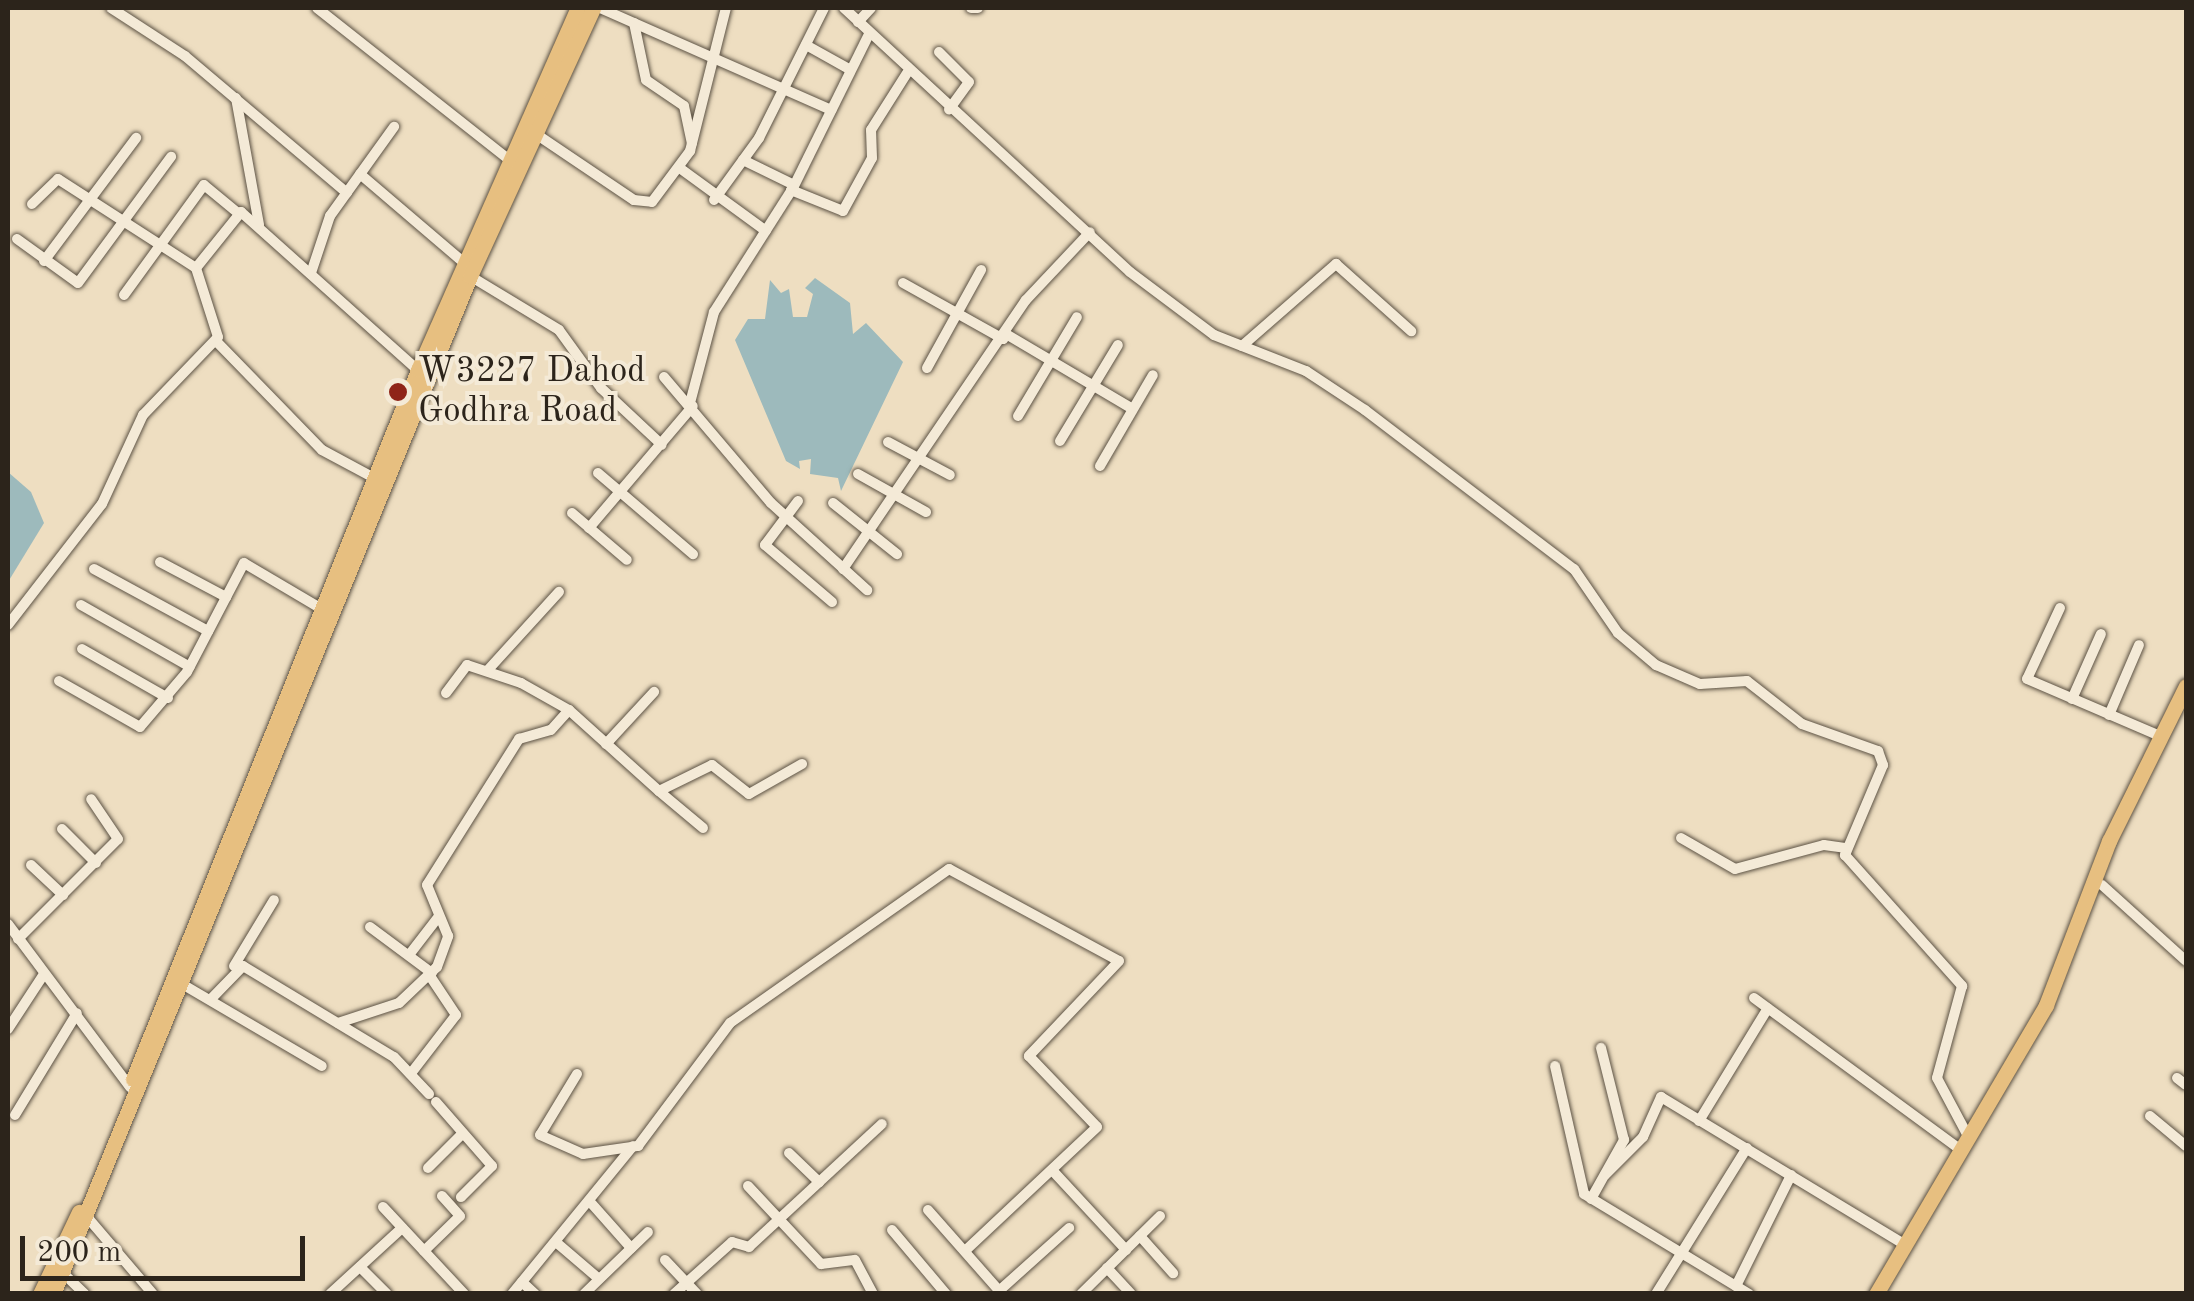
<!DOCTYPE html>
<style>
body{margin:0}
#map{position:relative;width:2194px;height:1301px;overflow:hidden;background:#eedec1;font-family:"Old Standard TT",serif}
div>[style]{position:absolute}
.water>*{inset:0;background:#9dbabc}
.roads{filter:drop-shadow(0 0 2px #5c5244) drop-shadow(0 0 2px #5c5244)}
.minor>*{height:10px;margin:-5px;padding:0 5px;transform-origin:5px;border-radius:5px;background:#f4ead7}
.primary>*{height:15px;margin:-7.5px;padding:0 7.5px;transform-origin:7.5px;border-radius:7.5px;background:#e7bf80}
.dots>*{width:28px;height:28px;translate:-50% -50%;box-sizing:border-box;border:5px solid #f4ead7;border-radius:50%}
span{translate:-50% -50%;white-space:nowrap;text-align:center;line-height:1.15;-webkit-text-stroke:8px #f4ead7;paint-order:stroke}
.poi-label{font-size:35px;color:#2c241b}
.left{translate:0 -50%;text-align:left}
.frame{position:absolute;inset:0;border:10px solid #2c241b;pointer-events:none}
.scale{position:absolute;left:20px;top:1236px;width:285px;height:45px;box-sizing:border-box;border:5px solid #2c241b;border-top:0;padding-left:12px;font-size:30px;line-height:35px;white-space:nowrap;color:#2c241b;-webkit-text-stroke:8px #f4ead7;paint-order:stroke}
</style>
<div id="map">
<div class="water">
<div style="clip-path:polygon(815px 278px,850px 303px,853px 334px,866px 323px,903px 362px,841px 491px,838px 478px,810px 474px,811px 459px,799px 461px,800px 469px,786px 461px,735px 340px,748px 319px,765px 319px,770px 280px,781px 293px,789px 289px,793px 317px,807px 317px,813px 294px,805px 288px)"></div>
<div style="clip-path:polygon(8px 472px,31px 492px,44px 523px,8px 582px)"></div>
</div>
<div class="roads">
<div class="minor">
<div style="left:111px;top:8px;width:88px;rotate:33deg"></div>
<div style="left:185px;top:56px;width:212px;rotate:40.2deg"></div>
<div style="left:317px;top:8px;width:243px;rotate:38.3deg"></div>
<div style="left:600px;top:8px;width:253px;rotate:23.8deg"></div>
<div style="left:844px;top:8px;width:389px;rotate:42.7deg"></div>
<div style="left:1130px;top:272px;width:105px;rotate:36.9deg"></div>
<div style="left:1214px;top:335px;width:99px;rotate:21.4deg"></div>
<div style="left:1306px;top:371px;width:71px;rotate:33.5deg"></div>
<div style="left:1365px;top:410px;width:263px;rotate:37.3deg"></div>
<div style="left:1574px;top:569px;width:78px;rotate:55.5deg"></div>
<div style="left:1618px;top:633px;width:50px;rotate:40.1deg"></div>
<div style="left:1656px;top:665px;width:48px;rotate:23.4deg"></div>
<div style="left:1700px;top:684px;width:47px;rotate:-3.7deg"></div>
<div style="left:1747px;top:681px;width:70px;rotate:38deg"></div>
<div style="left:1802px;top:724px;width:81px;rotate:19.6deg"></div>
<div style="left:1878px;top:751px;width:15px;rotate:70deg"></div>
<div style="left:1883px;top:765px;width:98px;rotate:112.9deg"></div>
<div style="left:1845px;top:855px;width:176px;rotate:48.2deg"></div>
<div style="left:1962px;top:986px;width:95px;rotate:105.2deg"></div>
<div style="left:1937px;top:1078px;width:68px;rotate:61.9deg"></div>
<div style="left:971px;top:8px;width:7px"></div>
<div style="left:858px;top:22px;width:19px;rotate:-47deg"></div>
<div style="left:634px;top:23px;width:58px;rotate:78.1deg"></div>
<div style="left:646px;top:80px;width:46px;rotate:34.4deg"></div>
<div style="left:684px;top:106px;width:38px;rotate:78deg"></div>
<div style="left:806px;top:45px;width:51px;rotate:29.1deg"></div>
<div style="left:939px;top:52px;width:42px;rotate:45deg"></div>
<div style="left:969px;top:82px;width:34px;rotate:126deg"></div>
<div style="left:236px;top:98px;width:129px;rotate:79.7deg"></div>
<div style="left:536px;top:134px;width:118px;rotate:34deg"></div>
<div style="left:634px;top:200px;width:18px;rotate:6deg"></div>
<div style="left:652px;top:202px;width:64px;rotate:-53.3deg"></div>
<div style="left:690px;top:151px;width:147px;rotate:-75.9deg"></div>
<div style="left:743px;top:160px;width:57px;rotate:26.1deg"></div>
<div style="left:681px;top:169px;width:105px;rotate:36.1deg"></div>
<div style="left:360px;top:174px;width:135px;rotate:40.5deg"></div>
<div style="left:791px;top:190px;width:56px;rotate:22deg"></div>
<div style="left:843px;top:211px;width:60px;rotate:-61.3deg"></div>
<div style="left:872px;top:158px;width:28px;rotate:-92deg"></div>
<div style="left:871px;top:130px;width:67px;rotate:-57.7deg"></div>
<div style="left:714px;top:200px;width:77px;rotate:-54deg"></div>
<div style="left:759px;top:138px;width:145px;rotate:-63.4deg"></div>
<div style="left:32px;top:204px;width:36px;rotate:-44deg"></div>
<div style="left:58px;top:179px;width:164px;rotate:32.8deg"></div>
<div style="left:196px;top:268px;width:72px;rotate:-51.2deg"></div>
<div style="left:241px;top:212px;width:237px;rotate:41.8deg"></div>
<div style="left:17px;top:239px;width:75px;rotate:35.8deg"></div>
<div style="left:78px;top:283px;width:157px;rotate:-53.6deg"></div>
<div style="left:44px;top:261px;width:154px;rotate:-53.2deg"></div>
<div style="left:311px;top:273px;width:60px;rotate:-71.6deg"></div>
<div style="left:330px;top:216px;width:110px;rotate:-54.3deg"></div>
<div style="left:470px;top:276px;width:104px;rotate:31.2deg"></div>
<div style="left:559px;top:330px;width:72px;rotate:54.1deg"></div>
<div style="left:601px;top:388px;width:83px;rotate:43.1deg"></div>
<div style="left:903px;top:283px;width:115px;rotate:29.2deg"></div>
<div style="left:124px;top:295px;width:136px;rotate:-54deg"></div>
<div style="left:204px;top:185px;width:44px;rotate:39.5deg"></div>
<div style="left:1006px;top:334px;width:147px;rotate:30.6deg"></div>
<div style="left:216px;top:341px;width:152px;rotate:45.8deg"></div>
<div style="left:322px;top:450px;width:59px;rotate:28.3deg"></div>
<div style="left:1242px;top:346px;width:125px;rotate:-41.1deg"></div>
<div style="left:1336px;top:264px;width:101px;rotate:41.8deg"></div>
<div style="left:927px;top:368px;width:112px;rotate:-61.1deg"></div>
<div style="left:664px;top:377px;width:165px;rotate:49.7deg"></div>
<div style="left:771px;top:503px;width:130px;rotate:42.2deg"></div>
<div style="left:690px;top:403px;width:94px;rotate:-75.2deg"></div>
<div style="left:714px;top:312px;width:147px;rotate:-57.5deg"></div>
<div style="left:793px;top:188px;width:172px;rotate:-63.7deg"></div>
<div style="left:1018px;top:416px;width:115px;rotate:-59.2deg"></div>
<div style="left:1060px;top:441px;width:112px;rotate:-58.9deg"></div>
<div style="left:888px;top:442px;width:70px;rotate:28deg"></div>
<div style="left:1100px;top:466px;width:105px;rotate:-59.8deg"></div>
<div style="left:598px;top:473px;width:125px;rotate:40.5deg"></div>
<div style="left:858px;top:474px;width:78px;rotate:29.2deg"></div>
<div style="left:798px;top:501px;width:55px;rotate:126.9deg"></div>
<div style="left:765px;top:545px;width:88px;rotate:40.4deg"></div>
<div style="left:833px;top:503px;width:82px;rotate:38.6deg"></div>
<div style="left:572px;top:513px;width:72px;rotate:40.5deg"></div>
<div style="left:589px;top:528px;width:160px;rotate:-49.6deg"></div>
<div style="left:160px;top:562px;width:75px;rotate:27.9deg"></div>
<div style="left:94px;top:569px;width:130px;rotate:28.5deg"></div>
<div style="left:843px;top:569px;width:325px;rotate:-55.8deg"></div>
<div style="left:1026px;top:300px;width:93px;rotate:-46.7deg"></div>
<div style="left:81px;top:605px;width:125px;rotate:29.6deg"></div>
<div style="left:2060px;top:608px;width:78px;rotate:114.9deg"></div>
<div style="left:2027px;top:679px;width:145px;rotate:23.2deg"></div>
<div style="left:8px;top:625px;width:153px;rotate:-52.2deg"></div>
<div style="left:102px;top:504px;width:98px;rotate:-65.3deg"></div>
<div style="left:143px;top:415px;width:108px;rotate:-46.1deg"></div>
<div style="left:218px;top:337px;width:72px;rotate:-107.7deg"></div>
<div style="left:82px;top:649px;width:99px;rotate:29.7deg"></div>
<div style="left:487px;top:671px;width:107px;rotate:-47.7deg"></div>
<div style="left:59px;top:681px;width:93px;rotate:29.6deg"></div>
<div style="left:140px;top:727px;width:72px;rotate:-49.5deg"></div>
<div style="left:187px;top:672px;width:123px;rotate:-62.4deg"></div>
<div style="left:244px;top:563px;width:88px;rotate:30.6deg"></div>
<div style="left:446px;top:693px;width:35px;rotate:-53deg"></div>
<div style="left:467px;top:665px;width:57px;rotate:18.4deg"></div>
<div style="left:521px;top:683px;width:55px;rotate:29.4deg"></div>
<div style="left:569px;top:710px;width:121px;rotate:42deg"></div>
<div style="left:659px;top:791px;width:59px;rotate:-26.1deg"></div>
<div style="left:712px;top:765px;width:47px;rotate:38.1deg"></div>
<div style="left:749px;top:794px;width:61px;rotate:-29.5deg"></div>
<div style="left:2072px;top:699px;width:71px;rotate:-66deg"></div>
<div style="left:2109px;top:715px;width:76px;rotate:-66.8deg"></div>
<div style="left:606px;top:744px;width:71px;rotate:-47.3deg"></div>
<div style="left:660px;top:792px;width:56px;rotate:39.9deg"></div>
<div style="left:62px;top:829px;width:48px;rotate:45deg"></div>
<div style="left:1681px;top:838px;width:62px;rotate:29.9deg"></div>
<div style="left:1735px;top:869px;width:92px;rotate:-15.1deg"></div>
<div style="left:1824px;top:845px;width:21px;rotate:8deg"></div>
<div style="left:31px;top:865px;width:44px;rotate:43.2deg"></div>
<div style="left:2102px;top:885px;width:113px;rotate:42.1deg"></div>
<div style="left:8px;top:924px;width:204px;rotate:53.2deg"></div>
<div style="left:370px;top:927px;width:77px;rotate:36.6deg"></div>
<div style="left:18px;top:939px;width:141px;rotate:-45deg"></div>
<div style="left:118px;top:839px;width:48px;rotate:-124deg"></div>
<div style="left:409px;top:955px;width:49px;rotate:-52.4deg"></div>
<div style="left:234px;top:966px;width:77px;rotate:-58.8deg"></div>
<div style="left:182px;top:984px;width:162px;rotate:30.4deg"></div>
<div style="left:1754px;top:998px;width:258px;rotate:36.3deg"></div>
<div style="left:211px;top:999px;width:46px;rotate:-45.9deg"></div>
<div style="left:243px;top:966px;width:176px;rotate:31.1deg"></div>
<div style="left:394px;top:1057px;width:51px;rotate:46.6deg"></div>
<div style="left:338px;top:1023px;width:64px;rotate:-18.2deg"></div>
<div style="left:399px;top:1003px;width:52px;rotate:-43.5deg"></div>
<div style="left:437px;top:967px;width:33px;rotate:-70deg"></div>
<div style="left:448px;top:936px;width:55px;rotate:-112.4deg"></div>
<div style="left:427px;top:885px;width:173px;rotate:-57.8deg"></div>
<div style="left:519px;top:739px;width:33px;rotate:-16deg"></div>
<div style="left:551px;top:730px;width:27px;rotate:-48deg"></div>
<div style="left:8px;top:1029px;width:66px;rotate:-56.8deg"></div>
<div style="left:1555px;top:1066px;width:131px;rotate:77.2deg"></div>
<div style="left:1584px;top:1194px;width:193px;rotate:31.2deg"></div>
<div style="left:412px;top:1072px;width:72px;rotate:-52.3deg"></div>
<div style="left:456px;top:1015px;width:47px;rotate:-123.7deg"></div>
<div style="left:577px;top:1074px;width:71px;rotate:121.2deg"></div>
<div style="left:540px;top:1135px;width:47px;rotate:23.8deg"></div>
<div style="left:583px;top:1154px;width:56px;rotate:-8.3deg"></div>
<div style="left:638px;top:1146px;width:154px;rotate:-53.2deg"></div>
<div style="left:730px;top:1023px;width:268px;rotate:-35.1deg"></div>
<div style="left:949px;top:869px;width:193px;rotate:28.4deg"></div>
<div style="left:1119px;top:961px;width:131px;rotate:133.5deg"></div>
<div style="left:1029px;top:1056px;width:98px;rotate:46.2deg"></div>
<div style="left:1097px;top:1127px;width:181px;rotate:136.8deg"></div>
<div style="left:2177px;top:1078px;width:11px;rotate:38deg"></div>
<div style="left:436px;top:1102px;width:85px;rotate:48.8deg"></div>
<div style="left:492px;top:1166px;width:44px;rotate:135deg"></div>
<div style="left:15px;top:1115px;width:119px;rotate:-58.7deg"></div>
<div style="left:2150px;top:1116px;width:47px;rotate:39.8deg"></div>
<div style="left:1699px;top:1121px;width:132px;rotate:-58.6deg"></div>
<div style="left:789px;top:1153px;width:42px;rotate:44deg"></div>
<div style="left:428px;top:1168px;width:49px;rotate:-45deg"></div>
<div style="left:1052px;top:1170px;width:109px;rotate:47.2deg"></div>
<div style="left:1605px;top:1175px;width:54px;rotate:-45deg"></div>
<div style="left:1643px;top:1137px;width:44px;rotate:-65.8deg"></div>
<div style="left:1661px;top:1097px;width:285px;rotate:31.2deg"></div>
<div style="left:748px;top:1186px;width:107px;rotate:46.9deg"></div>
<div style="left:821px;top:1264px;width:34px;rotate:-7deg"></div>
<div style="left:855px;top:1260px;width:38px;rotate:62deg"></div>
<div style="left:1591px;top:1199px;width:68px;rotate:-60.8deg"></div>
<div style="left:1624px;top:1140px;width:95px;rotate:-104deg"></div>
<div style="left:592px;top:1204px;width:59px;rotate:48.4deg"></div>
<div style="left:383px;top:1207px;width:119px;rotate:47deg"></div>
<div style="left:928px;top:1210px;width:112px;rotate:48.6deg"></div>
<div style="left:88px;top:1218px;width:100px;rotate:49.5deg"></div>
<div style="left:892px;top:1230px;width:84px;rotate:49.8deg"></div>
<div style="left:1140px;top:1236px;width:50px;rotate:48.3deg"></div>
<div style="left:557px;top:1243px;width:55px;rotate:40.6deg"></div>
<div style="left:424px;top:1251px;width:50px;rotate:-44.2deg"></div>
<div style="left:460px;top:1216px;width:27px;rotate:-132deg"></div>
<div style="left:665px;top:1260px;width:47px;rotate:46.7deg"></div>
<div style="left:360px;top:1267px;width:38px;rotate:45deg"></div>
<div style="left:1107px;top:1268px;width:35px;rotate:47deg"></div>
<div style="left:63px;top:1273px;width:30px;rotate:44deg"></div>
<div style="left:522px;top:1282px;width:18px;rotate:43deg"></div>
<div style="left:1736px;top:1286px;width:124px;rotate:-63.6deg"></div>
<div style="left:1000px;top:1290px;width:93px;rotate:-41.9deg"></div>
<div style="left:330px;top:1294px;width:98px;rotate:-42.5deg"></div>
<div style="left:512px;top:1294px;width:191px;rotate:-50.7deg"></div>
<div style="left:584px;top:1294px;width:89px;rotate:-44.1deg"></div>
<div style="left:674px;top:1294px;width:78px;rotate:-41.9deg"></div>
<div style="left:732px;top:1242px;width:18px;rotate:16deg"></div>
<div style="left:749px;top:1247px;width:181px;rotate:-42.8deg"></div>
<div style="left:1081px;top:1294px;width:111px;rotate:-44.6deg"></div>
<div style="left:1656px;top:1294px;width:172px;rotate:-58.1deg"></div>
</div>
<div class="primary">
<div style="left:133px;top:1079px;width:764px;rotate:-68.1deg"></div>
<div style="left:418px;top:370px;width:396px;rotate:-66.2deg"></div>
<div style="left:40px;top:1294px;width:91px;rotate:-64.6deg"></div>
<div style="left:53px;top:1294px;width:1100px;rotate:-67.72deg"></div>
<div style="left:470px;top:276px;width:295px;rotate:-65.3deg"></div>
<div style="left:1876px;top:1294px;width:335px;rotate:-59.5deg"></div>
<div style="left:2046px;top:1005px;width:176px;rotate:-69deg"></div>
<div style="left:2109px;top:841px;width:173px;rotate:-63.6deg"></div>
</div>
</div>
<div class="dots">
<div style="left:398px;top:392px;background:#8f2418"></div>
</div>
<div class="poi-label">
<span class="left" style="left:418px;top:392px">W3227 Dahod<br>Godhra Road</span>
</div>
<div class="frame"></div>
<div class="scale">200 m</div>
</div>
